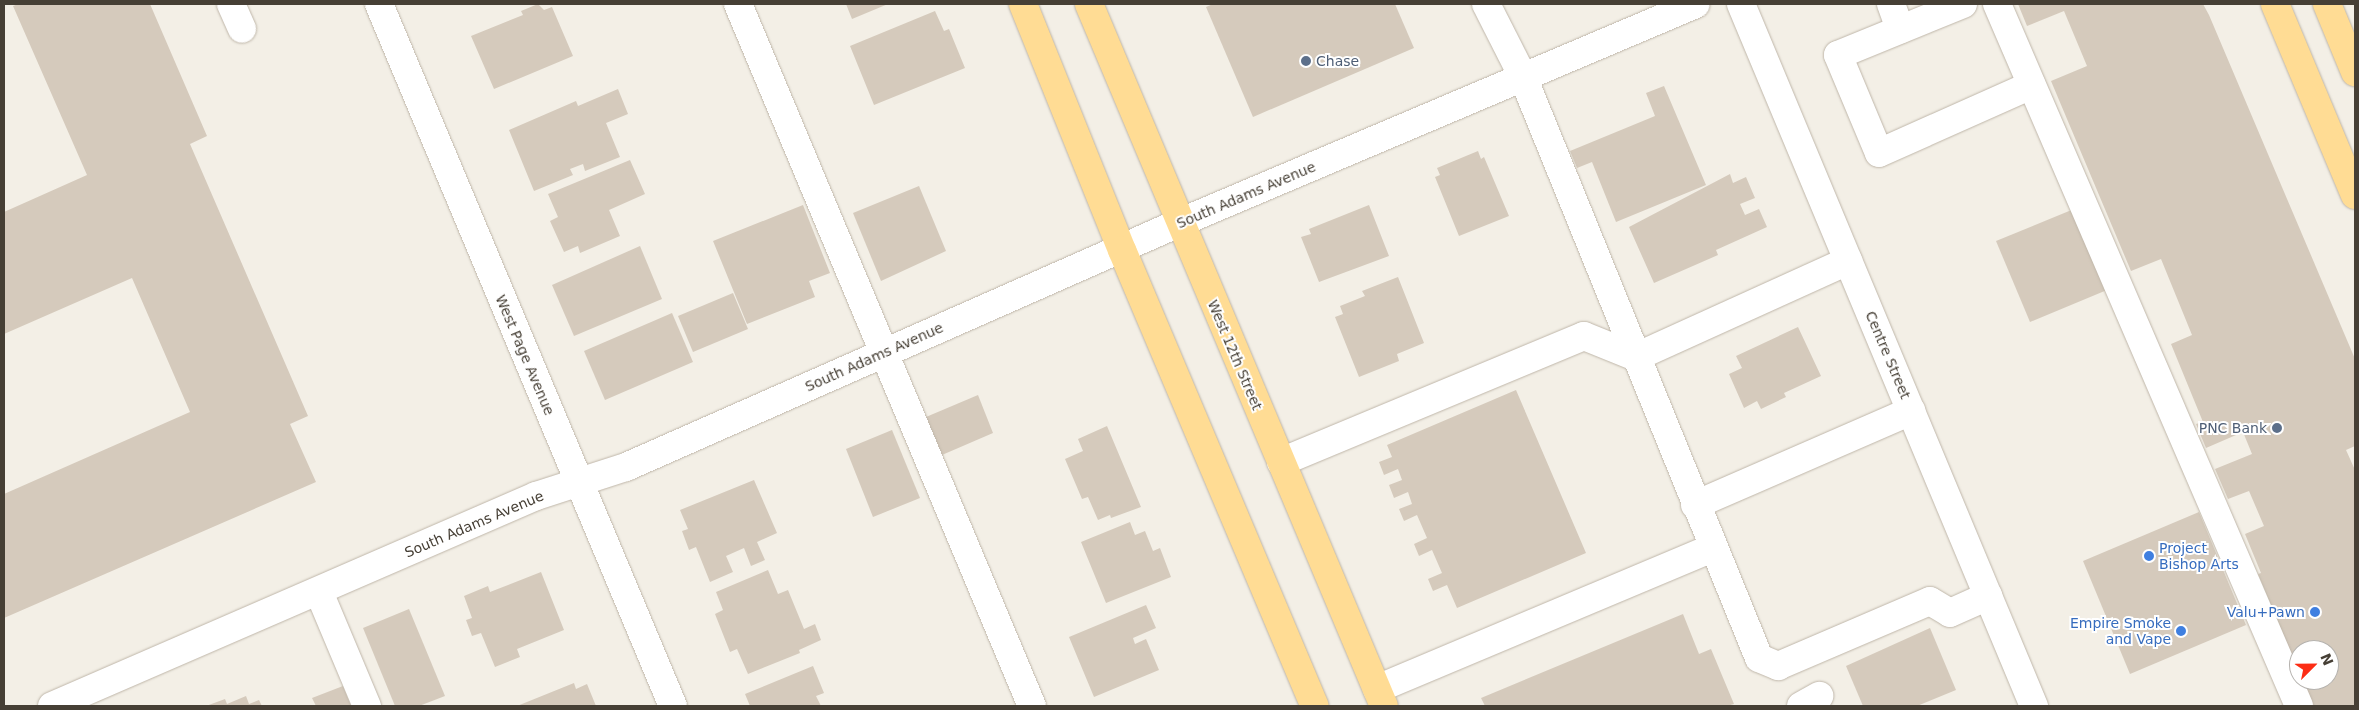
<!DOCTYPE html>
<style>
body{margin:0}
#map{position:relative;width:2359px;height:710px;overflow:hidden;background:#f3efe6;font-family:"DejaVu Sans",sans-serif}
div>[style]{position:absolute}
.building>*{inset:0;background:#d5cabc}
.roads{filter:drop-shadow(0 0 1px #bfb6a9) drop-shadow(0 0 1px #bfb6a9)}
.minor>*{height:28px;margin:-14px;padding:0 14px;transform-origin:14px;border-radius:14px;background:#fff}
.major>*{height:28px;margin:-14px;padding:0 14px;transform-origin:14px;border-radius:14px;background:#ffdc94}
.dots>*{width:14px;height:14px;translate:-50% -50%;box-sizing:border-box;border:2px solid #fff;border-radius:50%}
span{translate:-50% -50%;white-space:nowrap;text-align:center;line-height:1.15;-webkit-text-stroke:4px #fff;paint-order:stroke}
.service-label{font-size:14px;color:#4e5e75}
.left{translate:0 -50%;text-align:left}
.right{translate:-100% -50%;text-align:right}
.street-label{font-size:14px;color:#463f35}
.shop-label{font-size:14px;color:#366cbe}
.frame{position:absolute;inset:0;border:5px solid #463f35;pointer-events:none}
.north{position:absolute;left:2289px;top:640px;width:50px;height:50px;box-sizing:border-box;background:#fff;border:1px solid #b5b2ae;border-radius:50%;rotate:67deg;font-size:14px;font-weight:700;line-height:20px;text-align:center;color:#463f35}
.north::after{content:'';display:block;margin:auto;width:18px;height:22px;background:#fc2d15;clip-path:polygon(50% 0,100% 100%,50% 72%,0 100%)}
</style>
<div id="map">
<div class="building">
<div style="clip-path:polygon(18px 4px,150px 4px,207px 136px,190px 144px,308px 416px,290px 424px,316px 482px,4px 618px,4px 494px,190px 412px,132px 278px,4px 334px,4px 212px,87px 175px,13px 6px)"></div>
<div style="clip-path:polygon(538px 4px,544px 10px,552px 7px,573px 56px,494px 89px,471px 36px,523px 15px,521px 11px)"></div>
<div style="clip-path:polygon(846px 4px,888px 4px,852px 19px)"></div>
<div style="clip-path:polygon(1213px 4px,1395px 4px,1414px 48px,1253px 117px,1206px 7px)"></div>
<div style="clip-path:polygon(2018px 4px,2203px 4px,2209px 15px,2355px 359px,2355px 446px,2346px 450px,2355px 470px,2355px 706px,2314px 706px,2303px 680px,2329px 680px,2329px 650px,2299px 650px,2299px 672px,2258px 574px,2261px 573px,2245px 534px,2264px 526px,2249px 491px,2228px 499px,2215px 469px,2252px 454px,2243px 432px,2206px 448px,2196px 424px,2203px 422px,2171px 344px,2192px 335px,2161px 259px,2131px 271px,2051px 81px,2087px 66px,2064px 11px,2027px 26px)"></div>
<div style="clip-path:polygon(935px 11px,944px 31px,949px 29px,965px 68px,874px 105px,850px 46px)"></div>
<div style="clip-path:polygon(1664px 86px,1706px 185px,1616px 222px,1592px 162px,1577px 168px,1570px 151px,1655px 116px,1646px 93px)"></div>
<div style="clip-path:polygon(618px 89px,628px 114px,606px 123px,620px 157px,585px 171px,583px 164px,570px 169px,573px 175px,534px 191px,509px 130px,576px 101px,578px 106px)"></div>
<div style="clip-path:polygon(1478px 151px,1481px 159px,1484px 157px,1509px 216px,1459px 236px,1435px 177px,1440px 175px,1437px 168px)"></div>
<div style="clip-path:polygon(630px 160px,645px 194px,609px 210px,620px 236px,580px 253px,578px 246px,564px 252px,550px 221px,558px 217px,548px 194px)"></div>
<div style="clip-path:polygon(1730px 174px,1733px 183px,1746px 177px,1755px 198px,1740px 204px,1745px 215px,1759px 209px,1767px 227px,1716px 250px,1718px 255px,1654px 283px,1629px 227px)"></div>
<div style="clip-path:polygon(919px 186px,946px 251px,881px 281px,853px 213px)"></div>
<div style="clip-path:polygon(803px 205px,830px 273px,809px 281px,815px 297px,747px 324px,713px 241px)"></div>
<div style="clip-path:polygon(1369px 205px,1389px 256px,1319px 282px,1301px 237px,1311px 234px,1309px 229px)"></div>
<div style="clip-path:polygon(2074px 209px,2107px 290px,2030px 322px,1996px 241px)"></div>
<div style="clip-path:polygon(640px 246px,662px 299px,574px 336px,552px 285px)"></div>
<div style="clip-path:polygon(1398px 277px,1424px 343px,1397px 354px,1399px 361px,1359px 377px,1335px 317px,1343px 314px,1340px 306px,1365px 296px,1362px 291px)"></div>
<div style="clip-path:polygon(733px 293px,748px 329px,693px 352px,678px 316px)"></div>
<div style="clip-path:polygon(672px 313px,693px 362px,605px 400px,584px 351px)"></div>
<div style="clip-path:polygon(1798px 327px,1821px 376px,1784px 393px,1786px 397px,1761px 409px,1757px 401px,1744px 408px,1729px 374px,1742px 368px,1736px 356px)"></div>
<div style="clip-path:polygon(1516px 390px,1586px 553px,1457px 608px,1447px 585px,1433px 591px,1428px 579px,1442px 573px,1432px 550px,1419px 556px,1414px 544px,1427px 538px,1417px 515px,1404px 521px,1399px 509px,1412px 504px,1408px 492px,1394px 498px,1389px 485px,1402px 480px,1398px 469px,1384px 475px,1379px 462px,1392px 457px,1387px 445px)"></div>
<div style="clip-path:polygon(978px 395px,993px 433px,942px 455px,926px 417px)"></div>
<div style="clip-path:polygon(1107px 426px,1141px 507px,1111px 518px,1110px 515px,1098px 520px,1088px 497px,1082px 499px,1065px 459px,1083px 451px,1078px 439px)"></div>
<div style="clip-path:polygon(892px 430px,920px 498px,873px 517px,846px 449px)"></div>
<div style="clip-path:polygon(754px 480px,777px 533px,757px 542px,765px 560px,751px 566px,744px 548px,726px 556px,733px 572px,710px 582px,696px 547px,689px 550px,682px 531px,688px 529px,680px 510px)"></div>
<div style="clip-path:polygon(2199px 512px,2246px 625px,2130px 674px,2083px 561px)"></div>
<div style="clip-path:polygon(1130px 522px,1135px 535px,1145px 531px,1153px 551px,1160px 548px,1171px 577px,1106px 603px,1081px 542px)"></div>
<div style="clip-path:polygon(768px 570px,778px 594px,788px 590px,804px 629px,815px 624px,821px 640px,799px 650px,800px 653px,748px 674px,737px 649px,730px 652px,715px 614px,723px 610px,716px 592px)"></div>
<div style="clip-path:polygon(541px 572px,564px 630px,517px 649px,520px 657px,495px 667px,481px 633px,472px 636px,466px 620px,472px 618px,464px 596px,488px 586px,490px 592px)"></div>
<div style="clip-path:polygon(1146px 605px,1156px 628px,1133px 638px,1135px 644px,1146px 639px,1159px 670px,1094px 697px,1069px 637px)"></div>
<div style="clip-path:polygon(409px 609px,445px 696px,419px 706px,395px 706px,363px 628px)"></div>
<div style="clip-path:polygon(1683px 614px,1699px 654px,1711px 649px,1734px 704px,1727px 706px,1485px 706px,1481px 698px)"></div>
<div style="clip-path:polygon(1930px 628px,1956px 690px,1917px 706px,1863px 706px,1846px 666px)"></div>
<div style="clip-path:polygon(813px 666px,824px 693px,816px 696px,821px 706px,750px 706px,745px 694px)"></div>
<div style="clip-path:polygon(574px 683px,576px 689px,587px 684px,596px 706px,517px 706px)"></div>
<div style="clip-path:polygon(343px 686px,351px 706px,316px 706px,312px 698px)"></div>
<div style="clip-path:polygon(246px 696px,249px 704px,259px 700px,262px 706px,206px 706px,225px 699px,227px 704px)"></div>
</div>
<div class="roads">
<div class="minor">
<div style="left:231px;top:4px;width:27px;rotate:66deg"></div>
<div style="left:379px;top:4px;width:761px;rotate:67.28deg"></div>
<div style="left:738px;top:4px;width:761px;rotate:67.28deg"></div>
<div style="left:1486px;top:4px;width:82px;rotate:63.1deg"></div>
<div style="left:1523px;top:77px;width:627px;rotate:67.89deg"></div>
<div style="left:1759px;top:658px;width:21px;rotate:23deg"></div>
<div style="left:1778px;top:666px;width:165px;rotate:-23.2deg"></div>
<div style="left:1930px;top:601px;width:23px;rotate:31deg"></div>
<div style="left:1950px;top:613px;width:42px;rotate:-24.1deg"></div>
<div style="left:1741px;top:4px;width:761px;rotate:67.35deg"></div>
<div style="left:1891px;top:4px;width:27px;rotate:70deg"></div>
<div style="left:1963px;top:4px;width:135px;rotate:157.8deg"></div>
<div style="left:1838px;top:55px;width:106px;rotate:67.3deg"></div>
<div style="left:1879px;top:153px;width:167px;rotate:-24deg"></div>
<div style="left:1997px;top:4px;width:764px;rotate:66.72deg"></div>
<div style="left:1281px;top:462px;width:328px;rotate:-22.6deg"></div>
<div style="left:1584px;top:336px;width:56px;rotate:22deg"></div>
<div style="left:1636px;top:357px;width:233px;rotate:-24.4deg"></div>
<div style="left:1695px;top:505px;width:236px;rotate:-23.5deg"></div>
<div style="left:319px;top:592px;width:124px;rotate:67.2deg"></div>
<div style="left:1377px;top:689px;width:364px;rotate:-22.8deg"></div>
<div style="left:52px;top:706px;width:528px;rotate:-23.46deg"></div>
<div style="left:536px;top:496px;width:95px;rotate:-17.9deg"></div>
<div style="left:626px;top:467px;width:604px;rotate:-23.81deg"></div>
<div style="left:1179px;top:223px;width:561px;rotate:-22.96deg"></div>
<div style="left:1801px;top:706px;width:21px;rotate:-29deg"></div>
</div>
<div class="major">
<div style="left:1023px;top:4px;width:265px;rotate:68.1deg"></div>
<div style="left:1122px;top:250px;width:495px;rotate:67.1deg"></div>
<div style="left:1089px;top:4px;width:761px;rotate:67.21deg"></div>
<div style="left:2275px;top:4px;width:207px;rotate:67.3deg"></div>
<div style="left:2327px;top:4px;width:74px;rotate:67.6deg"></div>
</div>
</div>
<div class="dots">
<div style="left:1306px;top:61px;background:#5c6f8a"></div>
<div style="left:2277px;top:428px;background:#5c6f8a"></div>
<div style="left:2149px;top:556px;background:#3f7fe0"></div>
<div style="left:2315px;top:612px;background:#3f7fe0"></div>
<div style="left:2181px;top:631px;background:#3f7fe0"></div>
</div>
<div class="service-label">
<span class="left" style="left:1316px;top:61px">Chase</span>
<span class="right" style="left:2267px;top:428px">PNC Bank</span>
</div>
<div class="street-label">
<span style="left:1246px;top:195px;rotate:-23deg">South Adams Avenue</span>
<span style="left:525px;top:355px;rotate:67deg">West Page Avenue</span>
<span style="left:1235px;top:355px;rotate:67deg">West 12th Street</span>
<span style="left:1888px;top:355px;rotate:67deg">Centre Street</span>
<span style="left:874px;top:357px;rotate:-24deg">South Adams Avenue</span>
<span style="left:474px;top:524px;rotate:-23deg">South Adams Avenue</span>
</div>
<div class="shop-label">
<span class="left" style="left:2159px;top:556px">Project<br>Bishop Arts</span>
<span class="right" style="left:2305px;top:612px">Valu+Pawn</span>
<span class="right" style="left:2171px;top:631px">Empire Smoke<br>and Vape</span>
</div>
<div class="frame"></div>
<div class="north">N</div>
</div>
